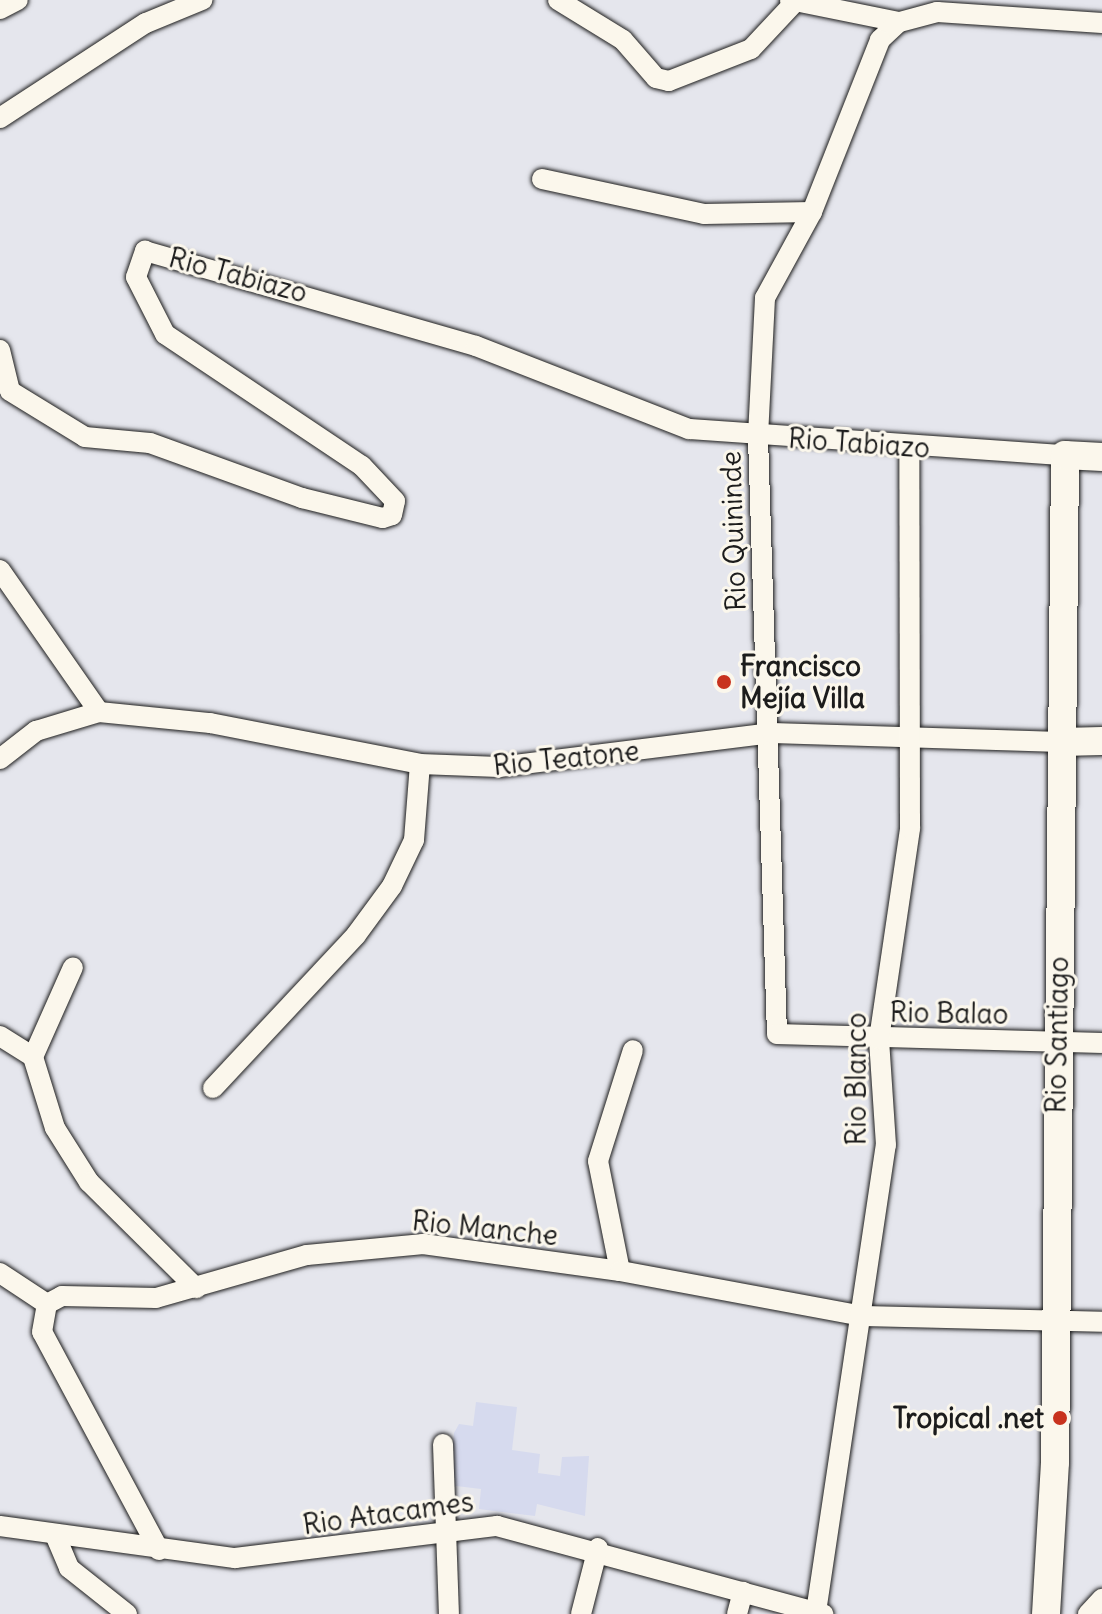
<!DOCTYPE html>
<meta charset="utf-8">
<style>
body{margin:0}
#map{position:relative;width:1102px;height:1614px;overflow:hidden;background:#e5e6ed;font-family:Delius,sans-serif}
div>[style]{position:absolute}
.built>*{inset:0;background:#d6daee}
.roads{filter:drop-shadow(0 0 2px #1c1c1c) drop-shadow(0 0 2px #1c1c1c)}
.street>*{height:20px;margin:-10px;padding:0 10px;transform-origin:10px;border-radius:10px;background:#fbf7ec}
.secondary>*{height:28px;margin:-14px;padding:0 14px;transform-origin:14px;border-radius:14px;background:#fbf7ec}
.dots>*{width:22px;height:22px;translate:-50% -50%;box-sizing:border-box;border:4px solid #fbf7ec;border-radius:50%}
span{translate:-50% -50%;white-space:nowrap;text-align:center;line-height:1.15;-webkit-text-stroke:6px #fbf7ec;paint-order:stroke}
.street-label{font-size:28px;color:#1c1c1c}
.poi-label{font-size:28px;color:#1c1c1c;font-weight:700}
.left{translate:0 -50%;text-align:left}
.right{translate:-100% -50%;text-align:right}
</style>
<div id="map">
<div class="built">
<div style="clip-path:polygon(476px 1402px,517px 1407px,512px 1450px,540px 1454px,538px 1473px,560px 1476px,562px 1457px,589px 1456px,585px 1516px,537px 1504px,535px 1516px,479px 1509px,481px 1489px,448px 1485px,454px 1433px,459px 1424px,473px 1426px)"></div>
</div>
<div class="roads">
<div class="street">
<div style="left:558px;top:0;width:76px;rotate:31.6deg"></div>
<div style="left:623px;top:40px;width:50px;rotate:49deg"></div>
<div style="left:656px;top:78px;width:13px;rotate:13deg"></div>
<div style="left:669px;top:81px;width:88px;rotate:-21.3deg"></div>
<div style="left:751px;top:49px;width:64px;rotate:-46.9deg"></div>
<div style="left:790px;top:0;width:111px;rotate:11.4deg"></div>
<div style="left:0;top:9px;width:20px;rotate:-27deg"></div>
<div style="left:1102px;top:23px;width:165px;rotate:-176.2deg"></div>
<div style="left:937px;top:12px;width:39px;rotate:165deg"></div>
<div style="left:899px;top:22px;width:26px;rotate:137deg"></div>
<div style="left:880px;top:40px;width:185px;rotate:111.6deg"></div>
<div style="left:812px;top:212px;width:98px;rotate:118.7deg"></div>
<div style="left:765px;top:298px;width:139px;rotate:92.9deg"></div>
<div style="left:758px;top:437px;width:597px;rotate:88.18deg"></div>
<div style="left:777px;top:1034px;width:325px;rotate:1.6deg"></div>
<div style="left:0;top:118px;width:174px;rotate:-33.1deg"></div>
<div style="left:146px;top:23px;width:61px;rotate:-22.3deg"></div>
<div style="left:542px;top:179px;width:166px;rotate:12.2deg"></div>
<div style="left:704px;top:214px;width:108px;rotate:-1.1deg"></div>
<div style="left:0;top:350px;width:42px;rotate:76.3deg"></div>
<div style="left:10px;top:391px;width:88px;rotate:31.5deg"></div>
<div style="left:85px;top:437px;width:65px;rotate:5.3deg"></div>
<div style="left:150px;top:443px;width:162px;rotate:19.9deg"></div>
<div style="left:302px;top:498px;width:83px;rotate:13.9deg"></div>
<div style="left:383px;top:518px;width:9px;rotate:-18deg"></div>
<div style="left:392px;top:515px;width:14px;rotate:-78deg"></div>
<div style="left:395px;top:501px;width:48px;rotate:-133.3deg"></div>
<div style="left:362px;top:466px;width:237px;rotate:-146.2deg"></div>
<div style="left:165px;top:334px;width:64px;rotate:-117deg"></div>
<div style="left:136px;top:277px;width:28px;rotate:-71deg"></div>
<div style="left:145px;top:251px;width:344px;rotate:16deg"></div>
<div style="left:476px;top:346px;width:229px;rotate:21.3deg"></div>
<div style="left:689px;top:429px;width:377px;rotate:4deg"></div>
<div style="left:0;top:570px;width:173px;rotate:55.1deg"></div>
<div style="left:0;top:759px;width:46px;rotate:-37.9deg"></div>
<div style="left:36px;top:731px;width:66px;rotate:-16.8deg"></div>
<div style="left:99px;top:712px;width:112px;rotate:5.7deg"></div>
<div style="left:210px;top:723px;width:214px;rotate:11deg"></div>
<div style="left:420px;top:764px;width:79px;rotate:2.2deg"></div>
<div style="left:499px;top:767px;width:275px;rotate:-7.1deg"></div>
<div style="left:772px;top:733px;width:289px;rotate:1.8deg"></div>
<div style="left:0;top:1036px;width:39px;rotate:32deg"></div>
<div style="left:33px;top:1057px;width:74px;rotate:72.8deg"></div>
<div style="left:55px;top:1128px;width:64px;rotate:57.8deg"></div>
<div style="left:89px;top:1182px;width:151px;rotate:44.7deg"></div>
<div style="left:33px;top:1057px;width:98px;rotate:-66deg"></div>
<div style="left:213px;top:1088px;width:209px;rotate:-46.9deg"></div>
<div style="left:356px;top:935px;width:61px;rotate:-53.7deg"></div>
<div style="left:392px;top:886px;width:51px;rotate:-64.4deg"></div>
<div style="left:414px;top:840px;width:76px;rotate:-85.5deg"></div>
<div style="left:620px;top:1271px;width:112px;rotate:-101.3deg"></div>
<div style="left:598px;top:1161px;width:116px;rotate:-72.5deg"></div>
<div style="left:0;top:1273px;width:56px;rotate:33.4deg"></div>
<div style="left:443px;top:1444px;width:170px;rotate:88deg"></div>
<div style="left:0;top:1526px;width:237px;rotate:7.8deg"></div>
<div style="left:235px;top:1558px;width:264px;rotate:-7deg"></div>
<div style="left:497px;top:1526px;width:338px;rotate:15.1deg"></div>
<div style="left:56px;top:1537px;width:34px;rotate:67deg"></div>
<div style="left:69px;top:1568px;width:74px;rotate:38.4deg"></div>
<div style="left:159px;top:1550px;width:247px;rotate:-118.2deg"></div>
<div style="left:42px;top:1332px;width:28px;rotate:-80deg"></div>
<div style="left:47px;top:1304px;width:17px;rotate:-28deg"></div>
<div style="left:62px;top:1296px;width:94px;rotate:1.2deg"></div>
<div style="left:156px;top:1298px;width:157px;rotate:-15.9deg"></div>
<div style="left:307px;top:1255px;width:117px;rotate:-5.4deg"></div>
<div style="left:423px;top:1244px;width:199px;rotate:7.8deg"></div>
<div style="left:620px;top:1271px;width:247px;rotate:10.5deg"></div>
<div style="left:863px;top:1316px;width:239px;rotate:1.4deg"></div>
<div style="left:816px;top:1612px;width:472px;rotate:-81.5deg"></div>
<div style="left:886px;top:1145px;width:106px;rotate:-93.8deg"></div>
<div style="left:879px;top:1039px;width:213px;rotate:-81.6deg"></div>
<div style="left:910px;top:828px;width:382px;rotate:-90.1deg"></div>
<div style="left:581px;top:1614px;width:68px;rotate:-75.6deg"></div>
<div style="left:737px;top:1614px;width:23px;rotate:-75deg"></div>
<div style="left:1088px;top:1614px;width:21px;rotate:-47deg"></div>
</div>
<div class="secondary">
<div style="left:1061px;top:742px;width:41px;rotate:-1.4deg"></div>
<div style="left:1046px;top:1614px;width:152px;rotate:-86.6deg"></div>
<div style="left:1055px;top:1462px;width:1007px;rotate:-89.43deg"></div>
<div style="left:1065px;top:455px;width:37px;rotate:3deg"></div>
</div>
</div>
<div class="dots">
<div style="left:724px;top:682px;background:#c8321e"></div>
<div style="left:1060px;top:1418px;background:#c8321e"></div>
</div>
<div class="street-label">
<span style="left:238px;top:275px;rotate:15deg">Rio Tabiazo</span>
<span style="left:859px;top:443px;rotate:4deg">Rio Tabiazo</span>
<span style="left:733px;top:531px;rotate:-92deg">Rio Quininde</span>
<span style="left:566px;top:758px;rotate:-6deg">Rio Teatone</span>
<span style="left:949px;top:1013px;rotate:1deg">Rio Balao</span>
<span style="left:1057px;top:1035px;rotate:-89deg">Rio Santiago</span>
<span style="left:856px;top:1079px;rotate:-90deg">Rio Blanco</span>
<span style="left:485px;top:1228px;rotate:6deg">Rio Manche</span>
<span style="left:388px;top:1513px;rotate:-8deg">Rio Atacames</span>
</div>
<div class="poi-label">
<span class="left" style="left:740px;top:682px">Francisco<br>Mejía Villa</span>
<span class="right" style="left:1044px;top:1418px">Tropical .net</span>
</div>
</div>
